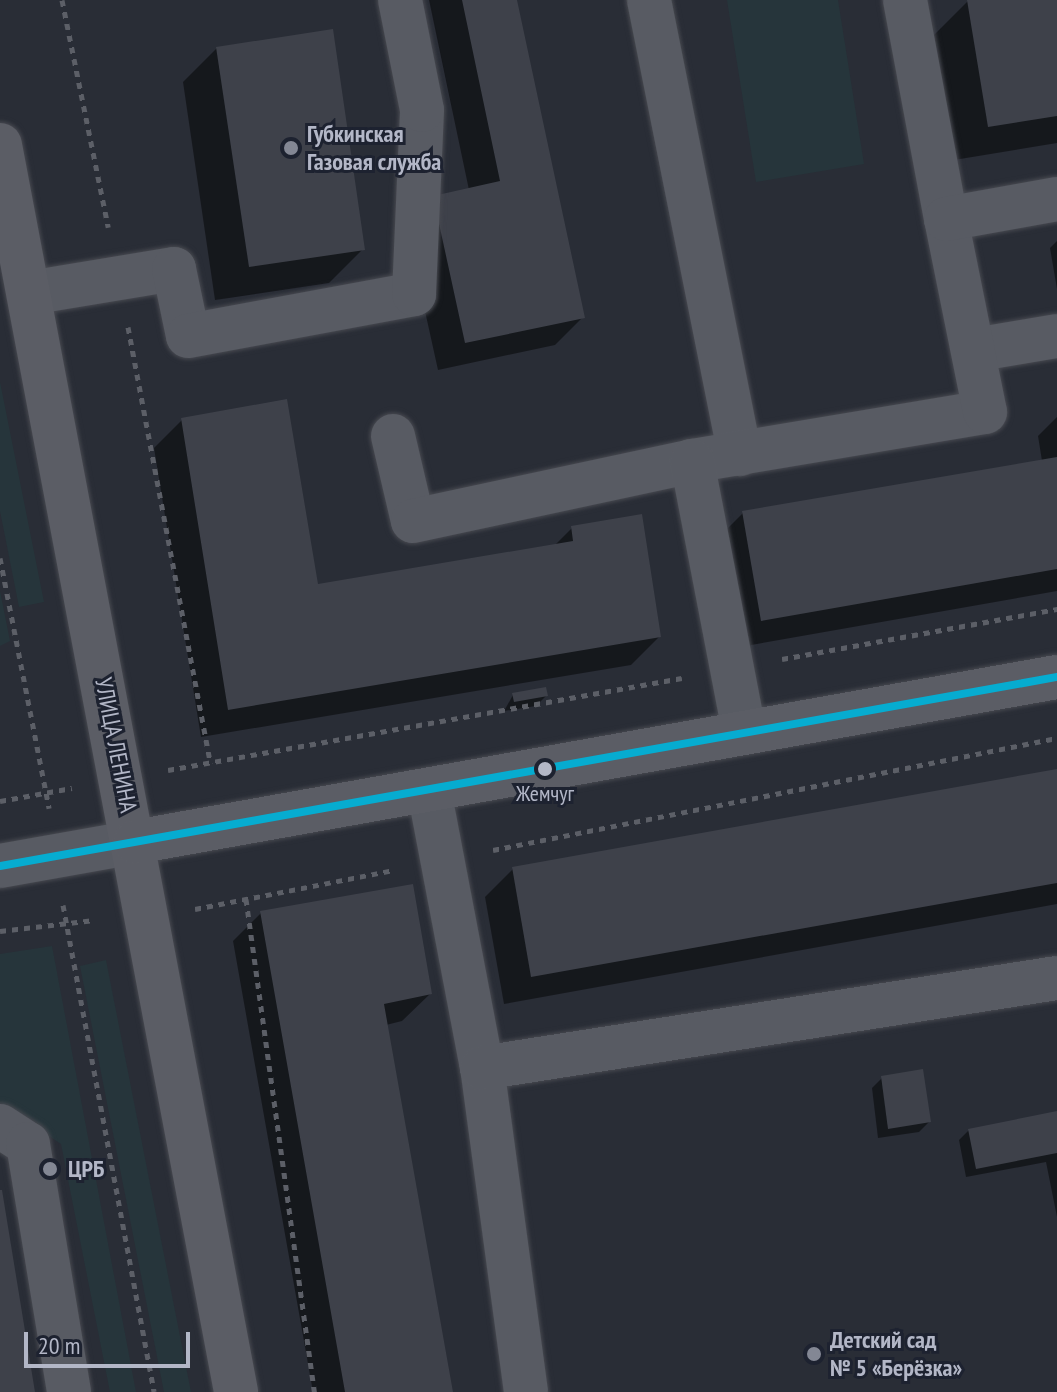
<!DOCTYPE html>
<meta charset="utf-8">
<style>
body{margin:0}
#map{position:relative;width:1057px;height:1392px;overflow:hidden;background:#292d36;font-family:"PT Sans Narrow",sans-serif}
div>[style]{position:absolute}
.green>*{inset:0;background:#26353b}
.shadow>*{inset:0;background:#0007}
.building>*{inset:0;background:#3e414a}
.path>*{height:5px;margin-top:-2.5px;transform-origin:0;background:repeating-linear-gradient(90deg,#5c5f67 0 6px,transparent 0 12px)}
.roads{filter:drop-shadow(0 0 2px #474950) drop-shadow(0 0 2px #474950)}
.minor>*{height:44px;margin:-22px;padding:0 22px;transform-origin:22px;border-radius:22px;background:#585b63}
.major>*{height:44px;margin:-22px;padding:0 22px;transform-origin:22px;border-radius:22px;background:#5b5d65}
.bus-1>*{height:8px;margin:-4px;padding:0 4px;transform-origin:4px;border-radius:4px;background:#06acd0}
.dots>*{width:22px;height:22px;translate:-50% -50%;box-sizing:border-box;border:4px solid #1d2230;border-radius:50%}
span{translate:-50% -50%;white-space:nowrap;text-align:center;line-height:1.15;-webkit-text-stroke:6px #1d2230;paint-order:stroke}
.bus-label{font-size:22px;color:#b3b7c7}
.poi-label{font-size:24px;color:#b3b7c7;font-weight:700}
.left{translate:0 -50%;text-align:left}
.street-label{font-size:24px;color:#b3b7c7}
.scale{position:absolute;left:24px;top:1332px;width:166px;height:36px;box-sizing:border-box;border:4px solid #b3b7c7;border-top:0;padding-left:10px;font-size:24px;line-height:28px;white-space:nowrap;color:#b3b7c7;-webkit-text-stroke:6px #1d2230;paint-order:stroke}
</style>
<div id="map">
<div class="green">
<div style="clip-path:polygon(727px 0,838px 0,864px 164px,756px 182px)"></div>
<div style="clip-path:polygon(0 382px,44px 602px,19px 607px,0 511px)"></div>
<div style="clip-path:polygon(0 591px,10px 641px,0 646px)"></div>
<div style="clip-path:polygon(52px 946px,136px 1392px,110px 1392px,61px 1144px,0 1103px,0 954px)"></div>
<div style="clip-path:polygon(106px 960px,191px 1392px,164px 1392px,80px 966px)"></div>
</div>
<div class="shadow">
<div style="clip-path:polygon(429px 0,515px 0,583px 317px,555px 345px,438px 370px,406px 225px,469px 190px)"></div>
<div style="clip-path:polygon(1057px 0,1057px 143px,954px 160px,934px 35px,968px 1px)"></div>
<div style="clip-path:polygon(217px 48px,363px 249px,329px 283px,215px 300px,183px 82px)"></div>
<div style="clip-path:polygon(1057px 241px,1057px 289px,1050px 248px)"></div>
<div style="clip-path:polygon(1057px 417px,1057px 591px,734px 648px,715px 541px,743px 513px,1042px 461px,1038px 436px)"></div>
<div style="clip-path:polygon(182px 420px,317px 586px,553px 547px,572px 528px,659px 637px,631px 665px,201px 737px,154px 448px)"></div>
<div style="clip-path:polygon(513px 695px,546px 696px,536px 706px,504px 711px)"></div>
<div style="clip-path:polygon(1057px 771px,1057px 904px,504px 1004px,485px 897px,513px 869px)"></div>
<div style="clip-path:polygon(261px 913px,430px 994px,402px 1021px,386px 1025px,451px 1392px,313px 1392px,233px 941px)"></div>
<div style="clip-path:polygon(882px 1078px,929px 1122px,919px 1132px,878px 1138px,872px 1088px)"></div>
<div style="clip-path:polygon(1057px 1113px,1057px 1217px,1046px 1162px,966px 1177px,959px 1140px,969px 1130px)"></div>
</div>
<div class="building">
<div style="clip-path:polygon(462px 0,517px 0,585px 318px,465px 343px,433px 196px,500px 181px)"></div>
<div style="clip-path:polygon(967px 0,1057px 0,1057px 116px,988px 127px)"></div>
<div style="clip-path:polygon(333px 29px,365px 250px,249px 267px,216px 47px)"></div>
<div style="clip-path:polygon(287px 399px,318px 584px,573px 541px,571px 526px,642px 514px,661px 637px,228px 710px,181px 418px)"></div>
<div style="clip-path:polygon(1057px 457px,1057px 569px,761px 621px,742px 511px)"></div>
<div style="clip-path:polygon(546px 687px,548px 696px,514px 702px,512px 693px)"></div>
<div style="clip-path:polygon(1057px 769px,1057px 883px,531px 977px,512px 867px)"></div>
<div style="clip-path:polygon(413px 884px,432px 994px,384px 1004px,453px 1392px,345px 1392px,260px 911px)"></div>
<div style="clip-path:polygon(923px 1069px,931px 1122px,888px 1129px,881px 1076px)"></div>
<div style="clip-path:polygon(1057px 1111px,1057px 1153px,976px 1169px,968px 1129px)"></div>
<div style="clip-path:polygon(0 1190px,2px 1190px,35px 1392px,0 1392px)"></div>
</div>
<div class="path">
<div style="left:62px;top:0;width:232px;rotate:78.5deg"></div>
<div style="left:128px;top:327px;width:444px;rotate:79.3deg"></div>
<div style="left:0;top:558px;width:255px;rotate:78.9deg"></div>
<div style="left:782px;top:659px;width:280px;rotate:-10.3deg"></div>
<div style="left:168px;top:770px;width:522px;rotate:-10.15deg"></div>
<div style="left:0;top:801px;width:73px;rotate:-10.2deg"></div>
<div style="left:493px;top:850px;width:575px;rotate:-11.23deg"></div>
<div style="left:246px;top:899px;width:498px;rotate:82.1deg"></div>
<div style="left:63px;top:905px;width:495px;rotate:79.4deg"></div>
<div style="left:195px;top:909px;width:202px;rotate:-11.1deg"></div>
<div style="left:0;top:931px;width:95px;rotate:-6.7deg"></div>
</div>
<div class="roads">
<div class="minor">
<div style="left:649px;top:0;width:463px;rotate:78.7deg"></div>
<div style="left:905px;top:0;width:223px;rotate:79.4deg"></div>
<div style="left:29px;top:293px;width:147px;rotate:-9.4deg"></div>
<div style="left:174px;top:269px;width:68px;rotate:78.2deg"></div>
<div style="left:188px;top:336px;width:230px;rotate:-10.5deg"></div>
<div style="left:414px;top:294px;width:184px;rotate:-87.5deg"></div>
<div style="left:422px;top:110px;width:112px;rotate:-101.3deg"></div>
<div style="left:974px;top:350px;width:84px;rotate:-9.6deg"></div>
<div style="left:393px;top:436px;width:87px;rotate:76.8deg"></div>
<div style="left:413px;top:521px;width:285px;rotate:-12.1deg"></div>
<div style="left:692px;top:461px;width:297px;rotate:-9.5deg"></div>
<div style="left:985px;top:412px;width:197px;rotate:-101.4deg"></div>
<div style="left:946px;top:219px;width:113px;rotate:-10.2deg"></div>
<div style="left:692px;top:461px;width:275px;rotate:79.1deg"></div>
<div style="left:429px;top:790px;width:283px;rotate:79.2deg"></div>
<div style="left:0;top:866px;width:137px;rotate:-10.1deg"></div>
<div style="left:0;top:1126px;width:33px;rotate:33deg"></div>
<div style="left:28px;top:1144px;width:251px;rotate:80.6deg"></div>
<div style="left:526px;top:1392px;width:327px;rotate:-97.7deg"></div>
<div style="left:482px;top:1068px;width:582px;rotate:-8.9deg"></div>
</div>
<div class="major">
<div style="left:0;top:145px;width:1269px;rotate:79.28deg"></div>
<div style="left:135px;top:842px;width:937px;rotate:-10.15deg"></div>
</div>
</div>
<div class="bus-1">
<div style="left:0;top:866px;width:1074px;rotate:-10.14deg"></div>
</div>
<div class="dots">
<div style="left:291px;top:148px;background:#838794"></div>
<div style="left:545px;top:769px;background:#b3b7c7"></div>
<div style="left:50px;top:1169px;background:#838794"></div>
<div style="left:814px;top:1354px;background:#838794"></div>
</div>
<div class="bus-label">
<span style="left:545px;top:794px">Жемчуг</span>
</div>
<div class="poi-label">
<span class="left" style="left:307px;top:148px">Губкинская<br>Газовая служба</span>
<span class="left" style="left:68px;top:1169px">ЦРБ</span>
<span class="left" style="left:830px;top:1354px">Детский сад<br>№ 5 «Берёзка»</span>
</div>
<div class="street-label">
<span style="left:116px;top:745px;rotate:79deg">УЛИЦА ЛЕНИНА</span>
</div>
<div class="scale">20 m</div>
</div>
